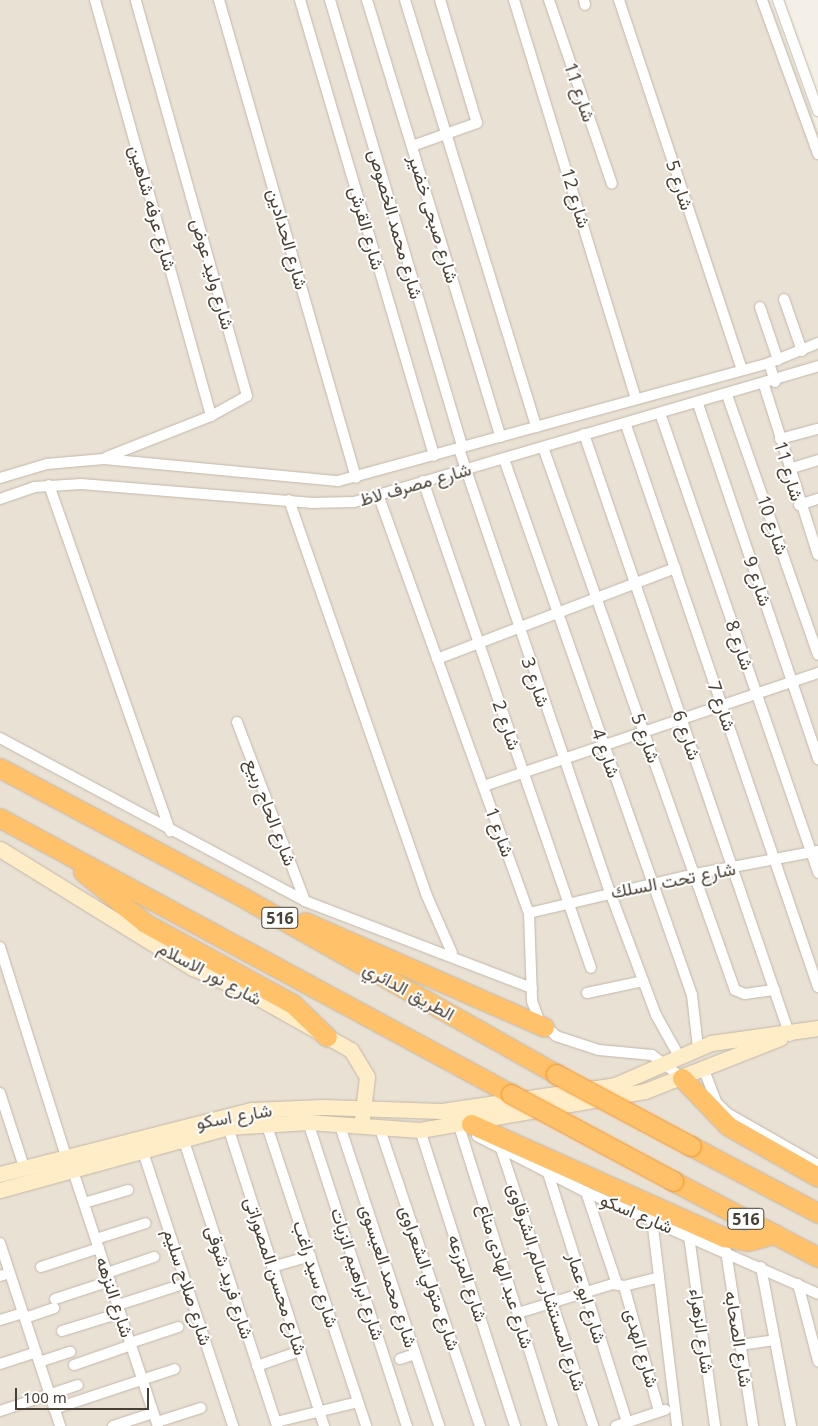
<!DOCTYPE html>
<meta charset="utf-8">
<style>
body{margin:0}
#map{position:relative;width:818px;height:1426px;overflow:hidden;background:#f5f0e7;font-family:"Noto Sans",Vazirmatn,sans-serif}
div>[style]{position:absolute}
.residential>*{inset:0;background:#eae1d5}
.roads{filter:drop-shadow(0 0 1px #c2b7a9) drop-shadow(0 0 1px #c2b7a9)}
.street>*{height:10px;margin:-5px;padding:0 5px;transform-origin:5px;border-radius:5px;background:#fff}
.secondary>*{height:15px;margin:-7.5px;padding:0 7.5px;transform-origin:7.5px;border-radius:7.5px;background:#ffedc8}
.highway>*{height:19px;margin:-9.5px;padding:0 9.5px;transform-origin:9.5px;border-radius:9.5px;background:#ffc169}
.bridges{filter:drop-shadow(0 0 1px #ed952a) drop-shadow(0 0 1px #ed952a)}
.highway-bridge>*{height:19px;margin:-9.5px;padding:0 9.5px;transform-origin:9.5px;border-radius:9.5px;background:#ffc169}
span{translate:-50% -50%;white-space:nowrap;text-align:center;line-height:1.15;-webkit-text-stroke:4px #fff;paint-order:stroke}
.shield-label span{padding:1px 4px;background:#fff;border:1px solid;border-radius:4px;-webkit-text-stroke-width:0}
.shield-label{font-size:16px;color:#494035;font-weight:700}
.street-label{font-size:18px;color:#494035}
.scale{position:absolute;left:15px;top:1388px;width:134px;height:22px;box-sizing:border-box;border:2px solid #494035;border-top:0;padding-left:6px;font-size:15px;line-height:18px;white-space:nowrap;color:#494035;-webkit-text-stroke:4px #fff;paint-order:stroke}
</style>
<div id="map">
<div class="residential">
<div style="clip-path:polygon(0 0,770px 0,818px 131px,818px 1426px,0 1426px)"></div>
</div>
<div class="roads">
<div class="street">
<div style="left:95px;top:0;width:432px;rotate:74.4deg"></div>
<div style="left:219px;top:0;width:497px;rotate:74deg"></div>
<div style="left:300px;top:0;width:475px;rotate:73.6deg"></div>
<div style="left:330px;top:0;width:467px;rotate:73.5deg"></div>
<div style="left:367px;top:0;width:457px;rotate:73deg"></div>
<div style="left:405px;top:0;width:447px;rotate:72.9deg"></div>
<div style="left:514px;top:0;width:415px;rotate:73deg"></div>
<div style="left:549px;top:0;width:194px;rotate:71.1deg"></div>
<div style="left:584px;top:0;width:5px;rotate:79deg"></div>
<div style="left:619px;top:0;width:390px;rotate:71.6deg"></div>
<div style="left:762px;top:0;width:164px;rotate:70deg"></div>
<div style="left:778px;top:0;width:118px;rotate:70.2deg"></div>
<div style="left:412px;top:146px;width:69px;rotate:-19.5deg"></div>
<div style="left:477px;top:123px;width:128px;rotate:-106.7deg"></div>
<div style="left:784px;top:299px;width:55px;rotate:70.9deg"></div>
<div style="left:760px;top:307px;width:56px;rotate:71.2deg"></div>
<div style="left:769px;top:363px;width:20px;rotate:72deg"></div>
<div style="left:764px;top:385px;width:178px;rotate:72.4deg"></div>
<div style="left:727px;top:395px;width:275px;rotate:70.7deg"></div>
<div style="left:698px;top:404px;width:375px;rotate:71.3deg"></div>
<div style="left:661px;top:416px;width:483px;rotate:71deg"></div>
<div style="left:626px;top:425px;width:594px;rotate:71.14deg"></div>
<div style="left:584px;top:434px;width:636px;rotate:71.11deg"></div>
<div style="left:780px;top:439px;width:39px;rotate:-15deg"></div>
<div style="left:543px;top:447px;width:576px;rotate:70.53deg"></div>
<div style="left:735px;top:990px;width:11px;rotate:22deg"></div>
<div style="left:745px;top:994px;width:30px;rotate:-8deg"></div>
<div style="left:459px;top:449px;width:468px;rotate:71.2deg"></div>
<div style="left:610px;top:892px;width:131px;rotate:69.5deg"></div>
<div style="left:656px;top:1015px;width:49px;rotate:60.8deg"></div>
<div style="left:107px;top:457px;width:112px;rotate:-21.5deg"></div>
<div style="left:211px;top:416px;width:41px;rotate:-29.1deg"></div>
<div style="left:247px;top:396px;width:411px;rotate:-105.7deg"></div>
<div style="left:504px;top:459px;width:568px;rotate:70.67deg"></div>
<div style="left:692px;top:995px;width:53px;rotate:83.5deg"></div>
<div style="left:789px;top:469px;width:30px;rotate:-17deg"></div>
<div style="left:0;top:478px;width:49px;rotate:-16.6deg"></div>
<div style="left:47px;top:464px;width:57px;rotate:-5deg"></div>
<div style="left:104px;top:459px;width:235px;rotate:5.4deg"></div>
<div style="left:338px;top:481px;width:447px;rotate:-15.3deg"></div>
<div style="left:769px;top:363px;width:53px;rotate:-22.2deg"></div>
<div style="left:423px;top:481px;width:515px;rotate:70.97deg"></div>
<div style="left:49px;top:485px;width:367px;rotate:70.7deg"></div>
<div style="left:379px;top:497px;width:442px;rotate:70.2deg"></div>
<div style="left:529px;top:913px;width:88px;rotate:88deg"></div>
<div style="left:532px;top:1001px;width:20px;rotate:70deg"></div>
<div style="left:539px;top:1020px;width:23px;rotate:43deg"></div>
<div style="left:556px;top:1036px;width:45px;rotate:18deg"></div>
<div style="left:599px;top:1050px;width:53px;rotate:5.4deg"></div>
<div style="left:652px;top:1055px;width:38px;rotate:37deg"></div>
<div style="left:0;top:499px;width:36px;rotate:-19deg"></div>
<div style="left:34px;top:487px;width:47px;rotate:-3.7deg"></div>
<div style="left:81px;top:484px;width:230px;rotate:4.7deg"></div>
<div style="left:310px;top:503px;width:44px;rotate:-1.3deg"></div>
<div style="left:354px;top:502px;width:484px;rotate:-16.3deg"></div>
<div style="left:289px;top:500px;width:419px;rotate:70.8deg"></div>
<div style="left:427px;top:896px;width:62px;rotate:66.3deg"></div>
<div style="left:799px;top:505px;width:20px;rotate:-18deg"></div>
<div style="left:437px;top:659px;width:255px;rotate:-20.9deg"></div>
<div style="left:237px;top:722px;width:191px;rotate:69.2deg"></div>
<div style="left:0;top:738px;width:346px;rotate:28.1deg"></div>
<div style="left:305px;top:901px;width:243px;rotate:21deg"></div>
<div style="left:484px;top:786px;width:353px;rotate:-18.7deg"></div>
<div style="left:529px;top:913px;width:171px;rotate:-13.2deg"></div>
<div style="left:695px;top:874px;width:125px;rotate:-10.6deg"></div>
<div style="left:0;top:947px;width:219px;rotate:72.5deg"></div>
<div style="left:587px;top:993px;width:57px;rotate:-12.1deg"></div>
<div style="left:704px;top:1070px;width:34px;rotate:69deg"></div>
<div style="left:716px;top:1102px;width:16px;rotate:45deg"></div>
<div style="left:727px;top:1113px;width:105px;rotate:29.7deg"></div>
<div style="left:0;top:1093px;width:78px;rotate:72deg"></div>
<div style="left:308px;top:1122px;width:320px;rotate:72deg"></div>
<div style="left:266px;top:1123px;width:319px;rotate:71.7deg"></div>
<div style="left:340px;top:1126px;width:316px;rotate:71.7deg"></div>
<div style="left:459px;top:1126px;width:314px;rotate:72.6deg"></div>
<div style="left:228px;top:1127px;width:314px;rotate:72.2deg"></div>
<div style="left:380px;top:1129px;width:313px;rotate:71.4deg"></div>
<div style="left:420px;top:1130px;width:311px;rotate:72.2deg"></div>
<div style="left:477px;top:1136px;width:123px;rotate:27.2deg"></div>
<div style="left:586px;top:1192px;width:253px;rotate:23.7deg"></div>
<div style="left:183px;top:1138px;width:303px;rotate:71.9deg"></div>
<div style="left:142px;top:1149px;width:292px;rotate:71.8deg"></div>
<div style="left:501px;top:1149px;width:292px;rotate:71.6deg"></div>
<div style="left:72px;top:1168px;width:272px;rotate:71.6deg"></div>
<div style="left:548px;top:1173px;width:261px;rotate:72.4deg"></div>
<div style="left:586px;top:1192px;width:97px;rotate:71.4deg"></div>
<div style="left:84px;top:1203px;width:46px;rotate:-16.5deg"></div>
<div style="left:652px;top:1219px;width:209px;rotate:83.1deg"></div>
<div style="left:689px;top:1236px;width:192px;rotate:82.2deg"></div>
<div style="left:96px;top:1239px;width:52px;rotate:-17.7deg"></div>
<div style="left:0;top:1243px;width:193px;rotate:71.8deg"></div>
<div style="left:726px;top:1251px;width:177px;rotate:81.2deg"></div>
<div style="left:41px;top:1267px;width:61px;rotate:-18.1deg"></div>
<div style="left:272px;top:1267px;width:40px;rotate:-16deg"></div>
<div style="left:761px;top:1267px;width:162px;rotate:79.3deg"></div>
<div style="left:107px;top:1273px;width:50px;rotate:-18.8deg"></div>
<div style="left:0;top:1276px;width:10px;rotate:-17deg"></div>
<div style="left:798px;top:1284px;width:80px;rotate:75.4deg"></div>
<div style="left:624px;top:1286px;width:130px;rotate:74.4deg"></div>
<div style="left:55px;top:1299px;width:58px;rotate:-18.1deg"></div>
<div style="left:118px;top:1305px;width:71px;rotate:-17.9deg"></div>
<div style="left:518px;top:1313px;width:99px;rotate:-17deg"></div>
<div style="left:613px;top:1284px;width:11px;rotate:10deg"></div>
<div style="left:624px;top:1286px;width:36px;rotate:-14deg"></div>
<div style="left:25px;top:1318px;width:31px;rotate:-19deg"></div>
<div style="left:0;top:1320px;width:24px;rotate:-17deg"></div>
<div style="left:62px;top:1331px;width:61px;rotate:-17.2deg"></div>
<div style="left:130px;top:1343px;width:51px;rotate:-18.4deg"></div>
<div style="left:740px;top:1345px;width:35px;rotate:-8deg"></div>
<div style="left:400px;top:1359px;width:16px;rotate:-18deg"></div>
<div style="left:39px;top:1362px;width:33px;rotate:-18deg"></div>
<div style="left:0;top:1364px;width:38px;rotate:-18deg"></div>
<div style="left:74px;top:1365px;width:60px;rotate:-19.3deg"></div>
<div style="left:257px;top:1366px;width:46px;rotate:-19.2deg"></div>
<div style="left:54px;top:1409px;width:127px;rotate:-18.3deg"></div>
<div style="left:0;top:1411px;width:82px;rotate:-18.4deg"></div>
<div style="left:157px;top:1422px;width:46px;rotate:-17.7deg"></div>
<div style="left:276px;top:1422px;width:84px;rotate:-13.7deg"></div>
<div style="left:113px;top:1426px;width:42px;rotate:-18deg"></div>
<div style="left:616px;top:1426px;width:52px;rotate:-18.1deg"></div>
</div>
<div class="secondary">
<div style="left:0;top:849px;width:227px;rotate:31.7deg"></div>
<div style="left:193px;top:968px;width:60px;rotate:23.6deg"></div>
<div style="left:248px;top:992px;width:118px;rotate:29.4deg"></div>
<div style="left:351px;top:1050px;width:31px;rotate:59deg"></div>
<div style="left:367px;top:1077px;width:42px;rotate:96.8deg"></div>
<div style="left:0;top:1174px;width:260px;rotate:-14.3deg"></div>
<div style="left:252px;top:1110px;width:71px;rotate:-2.4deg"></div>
<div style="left:323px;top:1107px;width:119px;rotate:1.9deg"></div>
<div style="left:442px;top:1111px;width:175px;rotate:-8.5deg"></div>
<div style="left:615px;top:1085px;width:105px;rotate:-23.6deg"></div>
<div style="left:711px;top:1043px;width:108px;rotate:-8deg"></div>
<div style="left:0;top:1190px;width:237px;rotate:-15.4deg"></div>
<div style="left:228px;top:1127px;width:80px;rotate:-3.6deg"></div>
<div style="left:308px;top:1122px;width:112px;rotate:4.1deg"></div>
<div style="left:420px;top:1130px;width:228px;rotate:-9.8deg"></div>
<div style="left:645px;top:1091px;width:145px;rotate:-21.4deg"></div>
</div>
<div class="highway">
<div style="left:0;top:768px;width:276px;rotate:28deg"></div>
<div style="left:244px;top:898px;width:358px;rotate:29.4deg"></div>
<div style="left:0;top:818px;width:581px;rotate:28.37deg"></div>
<div style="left:83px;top:872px;width:80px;rotate:39.4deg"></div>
<div style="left:145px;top:923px;width:169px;rotate:28.7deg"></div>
<div style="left:293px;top:1004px;width:47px;rotate:44.1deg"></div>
<div style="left:305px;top:922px;width:261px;rotate:23.7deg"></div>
<div style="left:682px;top:1078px;width:66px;rotate:46.2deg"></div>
<div style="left:728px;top:1126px;width:103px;rotate:29.5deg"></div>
<div style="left:471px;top:1124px;width:277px;rotate:24.1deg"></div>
<div style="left:724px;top:1237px;width:24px;rotate:9deg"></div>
<div style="left:748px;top:1241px;width:28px;rotate:-15deg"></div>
<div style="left:691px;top:1146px;width:144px;rotate:27.8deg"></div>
<div style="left:673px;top:1181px;width:164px;rotate:27.7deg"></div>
</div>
</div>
<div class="bridges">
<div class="highway-bridge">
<div style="left:556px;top:1074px;width:153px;rotate:28.1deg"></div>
<div style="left:511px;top:1094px;width:184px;rotate:28.2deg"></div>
</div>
</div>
<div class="shield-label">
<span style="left:280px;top:918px">516</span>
<span style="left:746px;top:1219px">516</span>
</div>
<div class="street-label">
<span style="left:580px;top:92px;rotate:71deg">شارع 11</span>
<span style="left:680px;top:185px;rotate:72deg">شارع 5</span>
<span style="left:576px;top:198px;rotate:73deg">شارع 12</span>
<span style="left:153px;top:208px;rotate:74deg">شارع عرفه شاهين</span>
<span style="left:434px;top:219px;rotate:73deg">شارع صبحى خضير</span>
<span style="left:396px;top:224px;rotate:74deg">شارع محمد الخصوص</span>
<span style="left:367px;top:228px;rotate:74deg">شارع القرش</span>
<span style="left:288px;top:239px;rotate:74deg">شارع الحدادين</span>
<span style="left:213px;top:274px;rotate:74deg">شارع وليد عوض</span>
<span style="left:789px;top:471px;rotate:73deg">شارع 11</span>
<span style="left:415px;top:484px;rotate:-16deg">شارع مصرف لاظ</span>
<span style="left:773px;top:525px;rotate:71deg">شارع 10</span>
<span style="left:758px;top:581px;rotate:71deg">شارع 9</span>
<span style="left:740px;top:645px;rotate:71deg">شارع 8</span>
<span style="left:536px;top:682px;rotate:71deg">شارع 3</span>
<span style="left:722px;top:706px;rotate:71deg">شارع 7</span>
<span style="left:507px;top:725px;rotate:71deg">شارع 2</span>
<span style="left:687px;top:735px;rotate:71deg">شارع 6</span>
<span style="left:646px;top:738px;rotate:70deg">شارع 5</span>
<span style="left:606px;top:753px;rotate:70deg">شارع 4</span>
<span style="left:271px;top:812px;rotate:69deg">شارع الحاج ربيع</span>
<span style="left:500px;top:832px;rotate:70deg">شارع 1</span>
<span style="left:673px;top:880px;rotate:-11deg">شارع تحت السلك</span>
<span style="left:210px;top:973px;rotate:28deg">شارع نور الاسلام</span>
<span style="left:409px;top:991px;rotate:29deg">الطريق الدائري</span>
<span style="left:234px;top:1116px;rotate:-10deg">شارع اسكو</span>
<span style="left:637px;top:1213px;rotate:23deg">شارع اسكو</span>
<span style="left:316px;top:1274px;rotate:72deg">شارع سيد راغب</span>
<span style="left:358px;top:1274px;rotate:72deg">شارع ابراهيم الزيات</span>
<span style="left:276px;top:1276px;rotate:72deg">شارع محسن المصوراتى</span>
<span style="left:389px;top:1276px;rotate:72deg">شارع محمد العيسوى</span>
<span style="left:506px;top:1276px;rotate:73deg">شارع عبد الهادى مناع</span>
<span style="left:430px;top:1278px;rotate:71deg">شارع متولي الشعراوى</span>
<span style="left:468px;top:1278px;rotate:72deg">شارع المزرعه</span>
<span style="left:230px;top:1282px;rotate:72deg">شارع فريد شوقى</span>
<span style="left:188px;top:1287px;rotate:72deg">شارع صلاح سليم</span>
<span style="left:547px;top:1287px;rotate:72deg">شارع المستشار سالم الشرقاوى</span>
<span style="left:115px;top:1297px;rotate:72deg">شارع النزهه</span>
<span style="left:587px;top:1298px;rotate:73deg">شارع ابو عمار</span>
<span style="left:702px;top:1331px;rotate:82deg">شارع الزهراء</span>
<span style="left:739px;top:1339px;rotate:81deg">شارع الصحابه</span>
<span style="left:642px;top:1348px;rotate:74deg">شارع الهدى</span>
</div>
<div class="scale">100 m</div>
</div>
